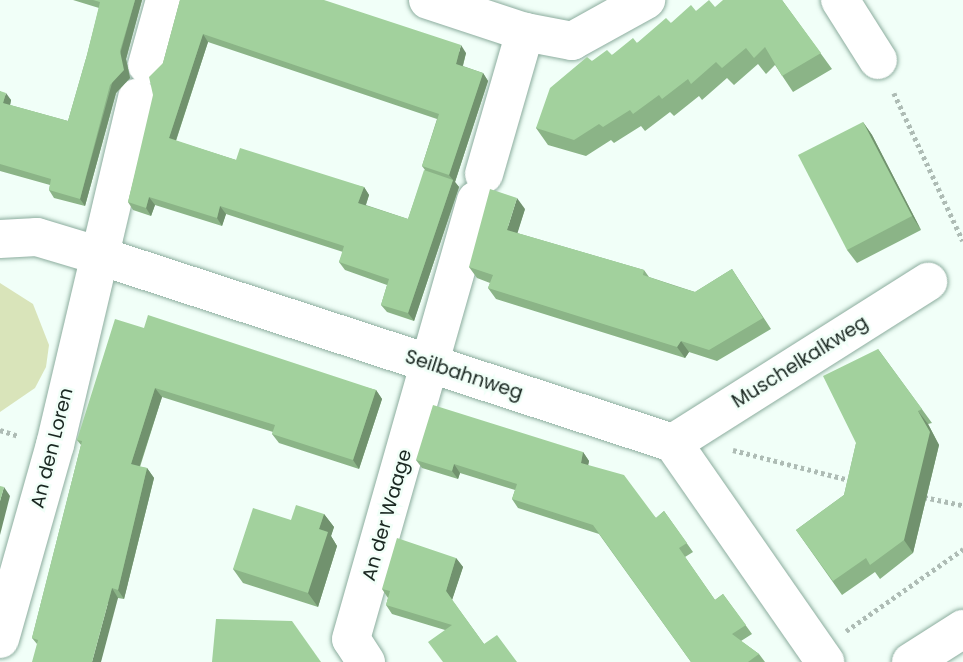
<!DOCTYPE html>
<style>
body{margin:0}
#map{position:relative;width:963px;height:662px;overflow:hidden;background:#f1fff8;font-family:Poppins,sans-serif}
div>[style]{position:absolute}
.green>*{inset:0;background:#d9e4ba}
.path>*{height:4.5px;margin-top:-2.25px;transform-origin:0;background:repeating-linear-gradient(90deg,#aebcb5 0 3.5px,transparent 0 7px)}
.roads{filter:drop-shadow(0 0 2px #8cad9e) drop-shadow(0 0 2px #8cad9e)}
.minor>*{height:38px;margin:-19px;padding:0 19px;transform-origin:19px;border-radius:19px;background:#fff}
.wall>*{inset:0;background:#8bb487}
.shaded-wall>*{inset:0;background:#71926e}
.building>*{inset:0;background:#a2d19d}
span{translate:-50% -50%;white-space:nowrap;text-align:center;line-height:1.15;-webkit-text-stroke:5px #f1fff8;paint-order:stroke}
.street-label{font-size:19px;color:#1a2721}
</style>
<div id="map">
<div class="green">
<div style="clip-path:polygon(0 283px,33px 304px,49px 345px,46px 367px,35px 388px,0 412px)"></div>
</div>
<div class="path">
<div style="left:894px;top:93px;width:163px;rotate:65deg"></div>
<div style="left:0;top:430px;width:20px;rotate:18deg"></div>
<div style="left:733px;top:450px;width:124px;rotate:14.5deg"></div>
<div style="left:924px;top:497px;width:40px;rotate:12deg"></div>
<div style="left:846px;top:631px;width:143px;rotate:-35deg"></div>
</div>
<div class="roads">
<div class="minor">
<div style="left:428px;top:0;width:102px;rotate:18.3deg"></div>
<div style="left:525px;top:32px;width:48px;rotate:10.8deg"></div>
<div style="left:572px;top:41px;width:85px;rotate:-29deg"></div>
<div style="left:840px;top:0;width:71px;rotate:57.7deg"></div>
<div style="left:147px;top:65px;width:67px;rotate:-74.5deg"></div>
<div style="left:484px;top:174px;width:148px;rotate:-73.9deg"></div>
<div style="left:0;top:239px;width:37px;rotate:-3deg"></div>
<div style="left:37px;top:237px;width:63px;rotate:16.7deg"></div>
<div style="left:97px;top:255px;width:606px;rotate:18.08deg"></div>
<div style="left:673px;top:443px;width:267px;rotate:55.2deg"></div>
<div style="left:673px;top:443px;width:302px;rotate:-32.3deg"></div>
<div style="left:0;top:639px;width:202px;rotate:-74.2deg"></div>
<div style="left:55px;top:445px;width:357px;rotate:-76.7deg"></div>
<div style="left:366px;top:662px;width:27px;rotate:-123deg"></div>
<div style="left:351px;top:639px;width:456px;rotate:-74.1deg"></div>
<div style="left:911px;top:662px;width:62px;rotate:-32.4deg"></div>
</div>
</div>
<div class="wall">
<div style="clip-path:polygon(73px 0,142px 0,126px 59px,130px 78px,116px 93px,85px 206px,54px 198px,49px 190px,50px 185px,0 171px,0 91px,11px 100px,10px 105px,68px 121px,87px 55px,99px 8px)"></div>
<div style="clip-path:polygon(evenodd,180px 0,466px 53px,463px 66px,483px 73px,488px 81px,455px 182px,459px 187px,414px 321px,387px 312px,381px 305px,387px 285px,345px 270px,339px 262px,343px 252px,226px 214px,222px 226px,155px 205px,151px 216px,133px 210px,128px 202px,163px 63px,180px 0,208px 42px,437px 119px,422px 166px,425px 170px,408px 219px,366px 205px,369px 195px,364px 187px,236px 160px,176px 141px,208px 42px)"></div>
<div style="clip-path:polygon(782px 0,832px 69px,793px 92px,775px 65px,766px 74px,758px 64px,734px 85px,727px 78px,702px 100px,699px 96px,674px 116px,670px 112px,645px 131px,641px 126px,614px 143px,611px 140px,586px 156px,548px 145px,536px 128px,592px 61px,612px 55px,637px 43px,671px 23px,696px 11px,715px 7px)"></div>
<div style="clip-path:polygon(863px 122px,872px 135px,921px 230px,857px 263px,847px 250px)"></div>
<div style="clip-path:polygon(525px 209px,517px 233px,644px 270px,649px 277px,695px 292px,732px 269px,771px 329px,717px 361px,689px 352px,685px 358px,496px 299px,488px 288px,490px 283px,477px 278px,469px 267px)"></div>
<div style="clip-path:polygon(144px 328px,376px 390px,382px 399px,359px 469px,279px 443px,272px 434px,273px 432px,162px 397px,140px 467px,147px 468px,154px 478px,124px 599px,118px 598px,37px 644px,32px 638px,81px 445px,77px 440px)"></div>
<div style="clip-path:polygon(878px 349px,932px 423px,928px 424px,939px 445px,913px 553px,880px 579px,875px 572px,842px 595px,796px 530px,844px 495px)"></div>
<div style="clip-path:polygon(583px 452px,589px 461px,588px 465px,656px 518px,664px 511px,693px 552px,685px 557px,715px 600px,723px 594px,752px 634px,741px 641px,759px 654px,765px 662px,691px 662px,599px 534px,518px 508px,512px 499px,515px 490px,460px 473px,458px 479px,422px 468px,416px 460px)"></div>
<div style="clip-path:polygon(324px 514px,334px 527px,331px 536px,337px 546px,318px 607px,243px 583px,233px 569px,291px 520px)"></div>
<div style="clip-path:polygon(456px 558px,463px 567px,452px 600px,484px 644px,517px 662px,445px 630px,392px 614px,386px 605px,388px 598px,382px 589px)"></div>
</div>
<div class="shaded-wall">
<div style="clip-path:polygon(135px 0,142px 0,126px 59px,130px 78px,116px 93px,85px 206px,80px 199px)"></div>
<div style="clip-path:polygon(203px 34px,208px 42px,174px 146px,169px 138px)"></div>
<div style="clip-path:polygon(461px 45px,466px 53px,461px 72px,456px 64px)"></div>
<div style="clip-path:polygon(483px 73px,488px 81px,455px 182px,459px 187px,414px 321px,408px 313px,453px 180px,449px 175px)"></div>
<div style="clip-path:polygon(6px 93px,11px 100px,9px 111px,3px 103px)"></div>
<div style="clip-path:polygon(863px 122px,872px 135px,921px 230px,912px 216px)"></div>
<div style="clip-path:polygon(364px 187px,369px 195px,364px 210px,358px 203px)"></div>
<div style="clip-path:polygon(149px 197px,155px 205px,151px 216px,146px 208px)"></div>
<div style="clip-path:polygon(517px 198px,525px 209px,515px 241px,507px 230px)"></div>
<div style="clip-path:polygon(220px 206px,226px 214px,222px 226px,217px 218px)"></div>
<div style="clip-path:polygon(681px 341px,689px 352px,685px 358px,677px 347px)"></div>
<div style="clip-path:polygon(155px 388px,162px 397px,137px 474px,131px 464px)"></div>
<div style="clip-path:polygon(376px 390px,382px 399px,359px 469px,353px 460px)"></div>
<div style="clip-path:polygon(918px 411px,928px 424px,939px 445px,913px 553px,904px 540px)"></div>
<div style="clip-path:polygon(583px 452px,589px 461px,587px 471px,581px 463px)"></div>
<div style="clip-path:polygon(454px 464px,460px 473px,458px 479px,452px 471px)"></div>
<div style="clip-path:polygon(147px 468px,154px 478px,124px 599px,118px 590px)"></div>
<div style="clip-path:polygon(4px 487px,10px 496px,0 535px,0 501px)"></div>
<div style="clip-path:polygon(324px 514px,334px 527px,331px 536px,337px 546px,318px 607px,308px 593px,319px 529px)"></div>
<div style="clip-path:polygon(456px 558px,463px 567px,452px 600px,446px 591px)"></div>
<div style="clip-path:polygon(112px 588px,118px 598px,101px 662px,92px 662px)"></div>
</div>
<div class="building">
<div style="clip-path:polygon(93px 0,135px 0,120px 51px,124px 70px,110px 85px,80px 199px,49px 190px,51px 179px,0 164px,0 91px,6px 93px,3px 103px,68px 121px,87px 55px,100px 2px)"></div>
<div style="clip-path:polygon(180px 0,324px 0,461px 45px,456px 64px,483px 73px,449px 175px,422px 166px,439px 114px,203px 34px,169px 138px,236px 160px,240px 148px,364px 187px,358px 203px,408px 219px,424px 170px,453px 180px,408px 313px,381px 305px,389px 279px,339px 262px,344px 246px,220px 206px,217px 218px,149px 197px,146px 208px,128px 202px,153px 95px,149px 77px,163px 63px)"></div>
<div style="clip-path:polygon(709px 0,715px 7px,723px 0,782px 0,821px 53px,782px 76px,765px 47px,754px 58px,746px 48px,722px 68px,716px 62px,691px 84px,688px 79px,662px 99px,659px 95px,633px 114px,630px 110px,603px 127px,599px 124px,574px 140px,536px 128px,550px 88px,587px 57px,592px 61px,607px 50px,612px 55px,633px 38px,637px 43px,666px 18px,671px 23px,691px 5px,696px 11px)"></div>
<div style="clip-path:polygon(863px 122px,912px 216px,847px 250px,798px 155px)"></div>
<div style="clip-path:polygon(490px 189px,517px 198px,507px 230px,644px 270px,643px 275px,675px 286px,695px 292px,732px 269px,763px 318px,709px 350px,681px 341px,677px 347px,488px 288px,493px 275px,469px 267px)"></div>
<div style="clip-path:polygon(148px 315px,376px 390px,353px 460px,272px 434px,275px 425px,155px 388px,131px 464px,147px 468px,118px 590px,112px 588px,92px 662px,32px 662px,38px 640px,32px 638px,82px 441px,77px 440px,115px 319px,144px 328px)"></div>
<div style="clip-path:polygon(878px 349px,922px 409px,918px 411px,930px 432px,904px 540px,870px 565px,866px 558px,833px 581px,796px 530px,844px 495px,856px 443px,823px 376px)"></div>
<div style="clip-path:polygon(433px 405px,583px 452px,581px 463px,624px 475px,656px 518px,664px 511px,687px 543px,679px 548px,715px 600px,723px 594px,746px 625px,732px 634px,759px 654px,748px 662px,691px 662px,593px 525px,512px 499px,517px 484px,454px 464px,452px 471px,416px 460px)"></div>
<div style="clip-path:polygon(0 486px,4px 487px,0 501px)"></div>
<div style="clip-path:polygon(296px 505px,324px 514px,319px 529px,328px 532px,308px 593px,233px 569px,253px 508px,291px 520px)"></div>
<div style="clip-path:polygon(397px 538px,456px 558px,446px 591px,484px 644px,497px 635px,517px 662px,443px 662px,428px 642px,452px 625px,386px 605px,390px 591px,382px 589px)"></div>
<div style="clip-path:polygon(216px 619px,292px 621px,321px 662px,212px 662px)"></div>
</div>
<div class="street-label">
<span style="left:800px;top:362px;rotate:-32deg">Muschelkalkweg</span>
<span style="left:464px;top:375px;rotate:18deg">Seilbahnweg</span>
<span style="left:52px;top:448px;rotate:-76deg">An den Loren</span>
<span style="left:387px;top:515px;rotate:-74deg">An der Waage</span>
</div>
</div>
